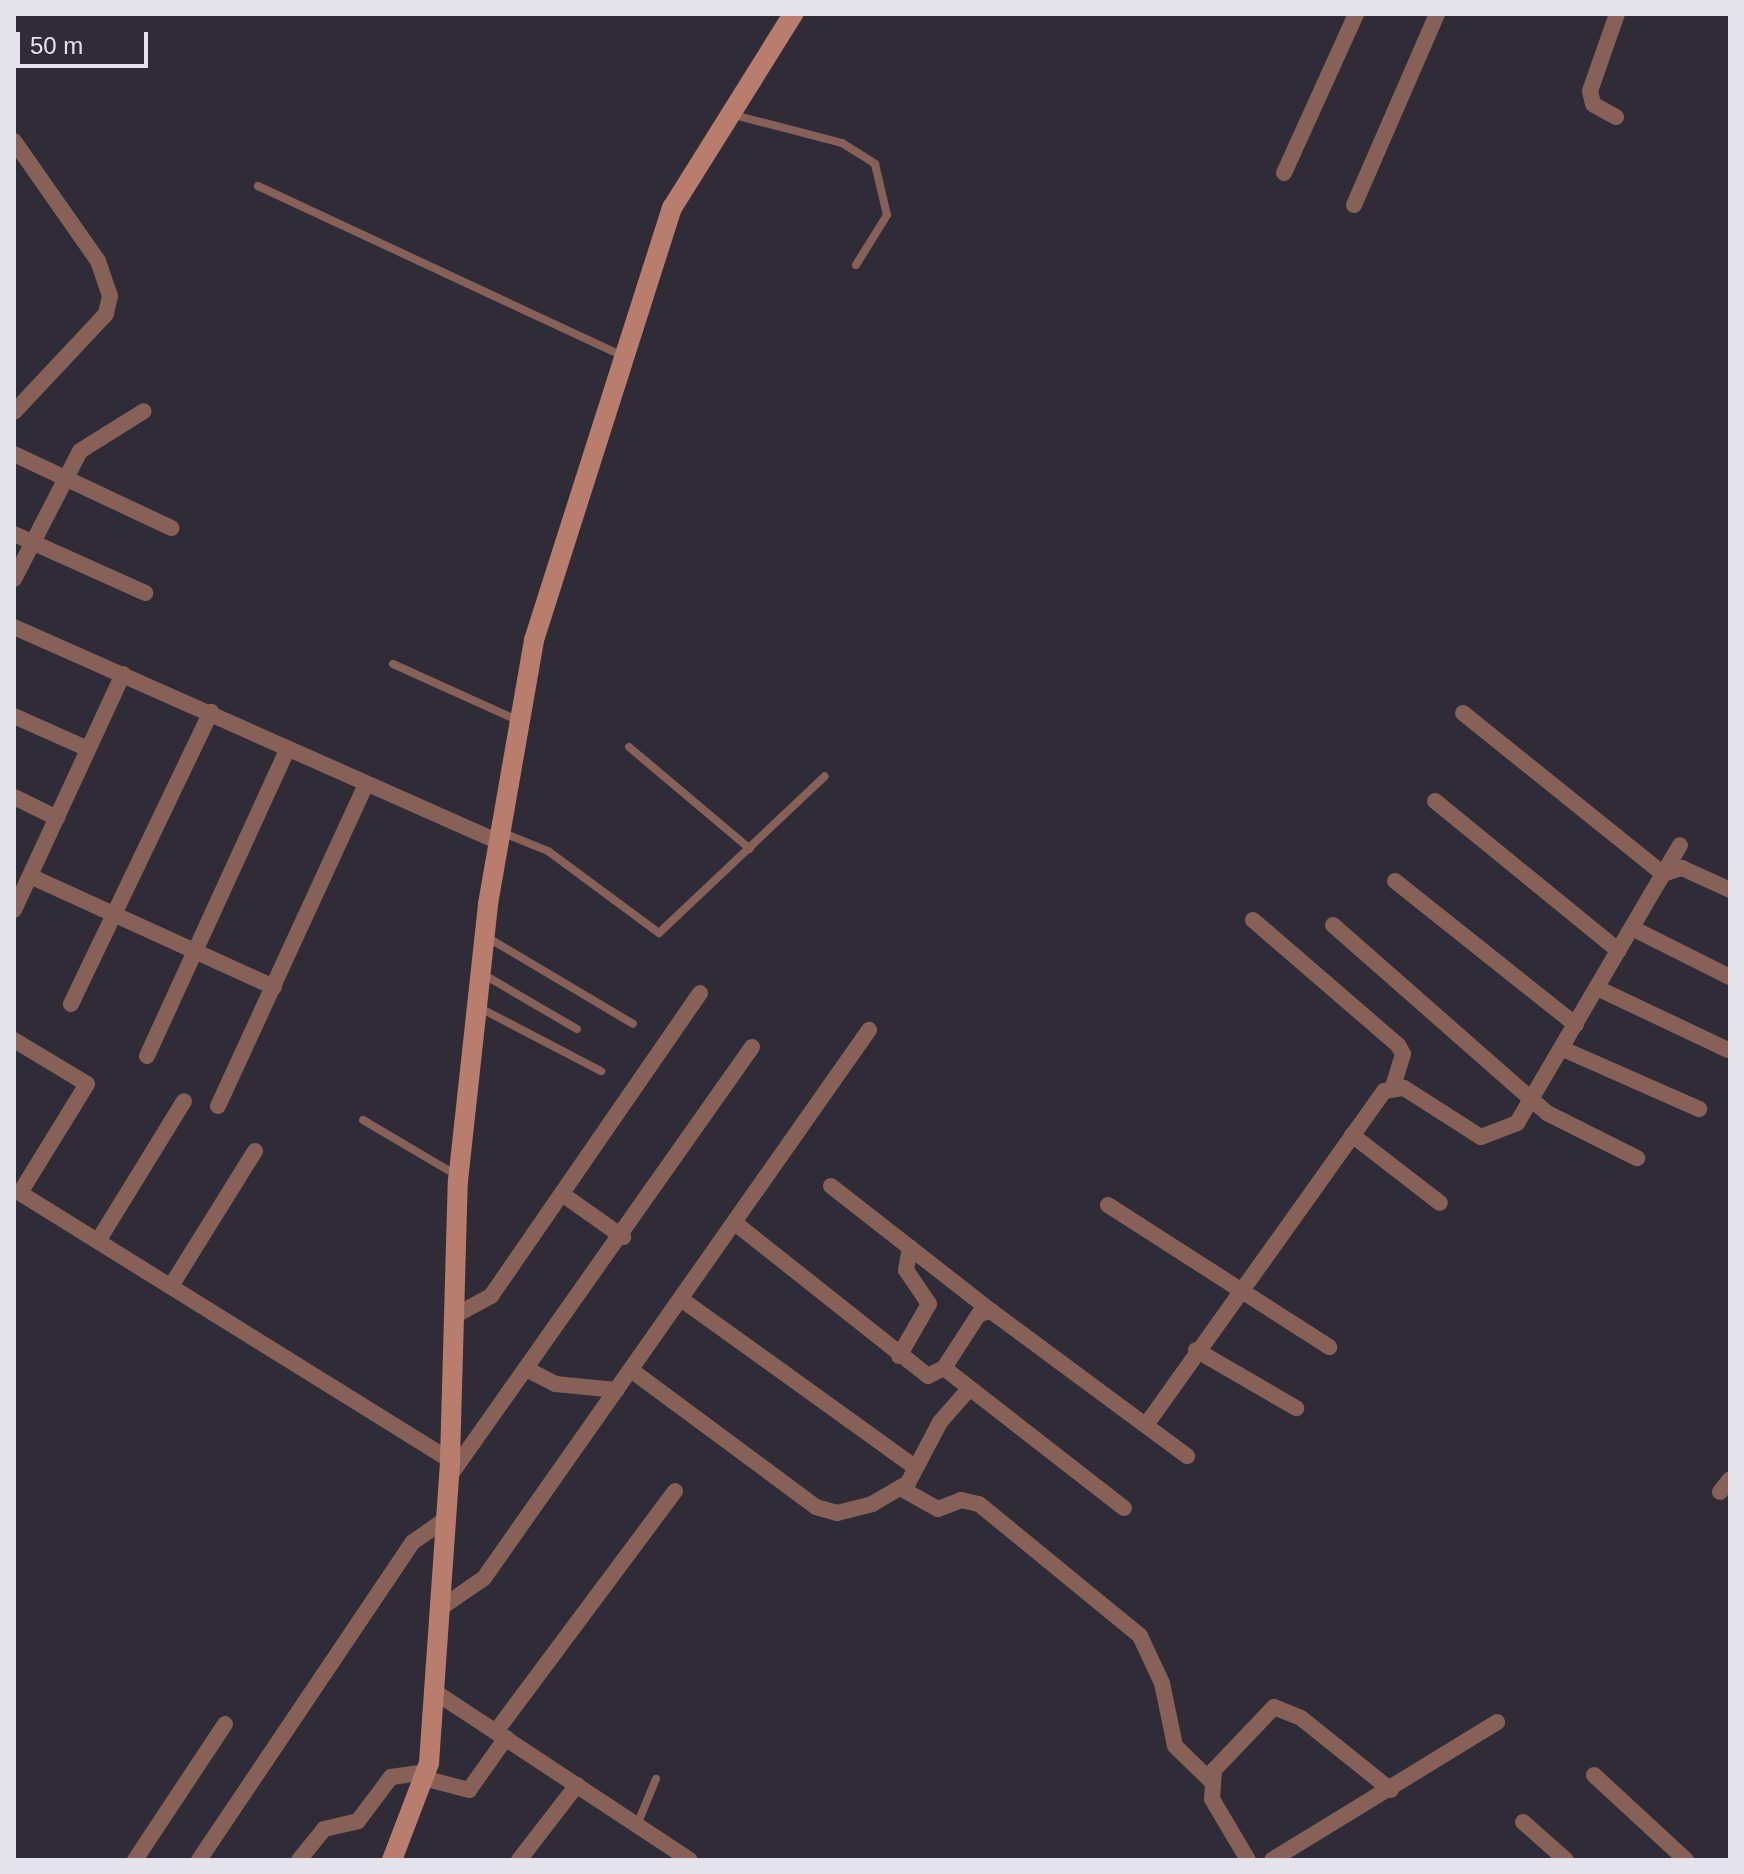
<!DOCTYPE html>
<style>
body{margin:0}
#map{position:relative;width:1744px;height:1874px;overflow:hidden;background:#2f2c38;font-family:Arial,sans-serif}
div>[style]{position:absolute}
.lane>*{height:8px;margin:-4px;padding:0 4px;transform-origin:4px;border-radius:4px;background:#876158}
.street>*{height:16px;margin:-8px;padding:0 8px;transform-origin:8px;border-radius:8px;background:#876158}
.secondary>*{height:20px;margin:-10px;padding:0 10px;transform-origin:10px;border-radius:10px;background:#b97d6e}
span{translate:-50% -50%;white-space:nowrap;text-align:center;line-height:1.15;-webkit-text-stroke:8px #2f2c38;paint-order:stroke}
.frame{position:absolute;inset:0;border:16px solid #e4e2ea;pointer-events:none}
.scale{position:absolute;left:16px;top:32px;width:132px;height:36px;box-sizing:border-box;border:4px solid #e4e2ea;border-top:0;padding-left:10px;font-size:24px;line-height:28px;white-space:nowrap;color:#e4e2ea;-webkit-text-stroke:6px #2f2c38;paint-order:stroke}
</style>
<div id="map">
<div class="lane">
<div style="left:734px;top:115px;width:112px;rotate:14.5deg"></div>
<div style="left:842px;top:143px;width:39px;rotate:32deg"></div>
<div style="left:875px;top:164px;width:52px;rotate:76.8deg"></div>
<div style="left:887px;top:215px;width:59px;rotate:121.8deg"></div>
<div style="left:258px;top:186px;width:404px;rotate:25deg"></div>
<div style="left:393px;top:664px;width:138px;rotate:24.3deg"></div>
<div style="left:629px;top:747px;width:158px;rotate:40.1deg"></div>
<div style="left:501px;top:832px;width:51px;rotate:22deg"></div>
<div style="left:548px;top:851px;width:138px;rotate:36.5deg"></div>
<div style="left:659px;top:933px;width:228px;rotate:-43.4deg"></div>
<div style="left:485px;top:936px;width:172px;rotate:30.7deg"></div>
<div style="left:481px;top:973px;width:111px;rotate:30.3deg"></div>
<div style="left:478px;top:1007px;width:139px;rotate:27.5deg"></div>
<div style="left:363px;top:1120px;width:110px;rotate:30.5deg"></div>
<div style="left:637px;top:1825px;width:50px;rotate:-67.6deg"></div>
</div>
<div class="street">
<div style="left:1616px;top:117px;width:26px;rotate:-151deg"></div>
<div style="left:1593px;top:104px;width:13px;rotate:-103deg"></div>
<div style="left:1590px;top:91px;width:82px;rotate:-70.7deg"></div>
<div style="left:14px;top:141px;width:146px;rotate:55deg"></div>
<div style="left:98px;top:261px;width:37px;rotate:71deg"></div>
<div style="left:110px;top:296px;width:18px;rotate:103deg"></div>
<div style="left:106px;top:314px;width:134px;rotate:133.2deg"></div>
<div style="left:1284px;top:173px;width:175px;rotate:-65.6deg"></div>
<div style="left:1354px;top:205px;width:208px;rotate:-66.5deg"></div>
<div style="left:14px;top:454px;width:174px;rotate:25.2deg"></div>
<div style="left:14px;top:534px;width:144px;rotate:24.2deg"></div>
<div style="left:14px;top:579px;width:144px;rotate:-62.7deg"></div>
<div style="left:80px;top:451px;width:75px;rotate:-32deg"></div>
<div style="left:14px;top:627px;width:531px;rotate:23.91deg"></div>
<div style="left:1463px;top:713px;width:257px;rotate:38.8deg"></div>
<div style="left:1663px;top:874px;width:20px;rotate:-18deg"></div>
<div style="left:1682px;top:868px;width:53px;rotate:24.6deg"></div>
<div style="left:14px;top:716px;width:81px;rotate:24deg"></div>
<div style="left:14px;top:797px;width:48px;rotate:26deg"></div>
<div style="left:1435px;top:801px;width:237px;rotate:39.2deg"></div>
<div style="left:30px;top:876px;width:268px;rotate:24.5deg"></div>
<div style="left:1395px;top:881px;width:231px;rotate:38.5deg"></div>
<div style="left:14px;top:910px;width:260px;rotate:-65.2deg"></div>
<div style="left:1253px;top:920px;width:191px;rotate:40.8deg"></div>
<div style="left:1398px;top:1045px;width:10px;rotate:61deg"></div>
<div style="left:1403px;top:1054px;width:34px;rotate:107deg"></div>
<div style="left:1333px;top:925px;width:285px;rotate:41.3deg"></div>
<div style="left:1547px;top:1113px;width:101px;rotate:26.6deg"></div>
<div style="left:1632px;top:928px;width:110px;rotate:26.6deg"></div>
<div style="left:1597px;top:988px;width:145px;rotate:25.3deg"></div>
<div style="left:71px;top:1004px;width:324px;rotate:-64.4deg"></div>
<div style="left:14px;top:1040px;width:85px;rotate:31.1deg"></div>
<div style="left:87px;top:1084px;width:128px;rotate:121.6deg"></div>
<div style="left:20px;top:1193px;width:506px;rotate:31.84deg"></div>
<div style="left:1563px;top:1049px;width:149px;rotate:23.8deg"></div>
<div style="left:147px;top:1056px;width:337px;rotate:-65.4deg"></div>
<div style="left:218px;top:1106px;width:350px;rotate:-65.3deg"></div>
<div style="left:1352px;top:1135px;width:111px;rotate:37.7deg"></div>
<div style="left:831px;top:1186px;width:203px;rotate:38deg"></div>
<div style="left:562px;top:1194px;width:75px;rotate:35.2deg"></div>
<div style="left:1108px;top:1205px;width:263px;rotate:32.7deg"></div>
<div style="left:735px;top:1223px;width:246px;rotate:38.4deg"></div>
<div style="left:928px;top:1376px;width:18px;rotate:-27deg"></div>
<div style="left:944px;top:1368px;width:64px;rotate:-57.1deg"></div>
<div style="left:979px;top:1314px;width:12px;rotate:-14deg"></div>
<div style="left:991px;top:1311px;width:244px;rotate:36.5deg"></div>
<div style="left:98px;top:1241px;width:164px;rotate:-58.4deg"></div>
<div style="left:171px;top:1286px;width:159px;rotate:-58.1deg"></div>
<div style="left:681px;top:1299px;width:289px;rotate:35.7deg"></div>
<div style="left:454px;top:1316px;width:42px;rotate:-28.4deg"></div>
<div style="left:491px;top:1296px;width:368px;rotate:-55.4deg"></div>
<div style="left:1196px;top:1350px;width:116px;rotate:30.1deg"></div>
<div style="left:899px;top:1356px;width:60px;rotate:-60deg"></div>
<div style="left:929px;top:1304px;width:41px;rotate:-124.1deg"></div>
<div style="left:906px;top:1270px;width:23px;rotate:-80deg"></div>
<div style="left:944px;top:1368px;width:228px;rotate:37.9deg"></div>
<div style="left:631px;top:1370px;width:230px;rotate:36.5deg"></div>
<div style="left:816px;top:1507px;width:22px;rotate:16deg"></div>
<div style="left:837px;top:1513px;width:36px;rotate:-14deg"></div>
<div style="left:872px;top:1504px;width:42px;rotate:-30.3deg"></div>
<div style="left:908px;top:1483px;width:69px;rotate:-62.3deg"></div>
<div style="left:940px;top:1422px;width:45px;rotate:-48.6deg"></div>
<div style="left:530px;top:1371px;width:28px;rotate:27deg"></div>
<div style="left:555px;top:1384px;width:62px;rotate:5.5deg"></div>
<div style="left:1146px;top:1425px;width:410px;rotate:-54.5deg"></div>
<div style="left:1384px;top:1091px;width:20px;rotate:-9deg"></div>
<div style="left:1404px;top:1088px;width:91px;rotate:32.5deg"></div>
<div style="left:1481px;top:1137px;width:39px;rotate:-21deg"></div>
<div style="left:1517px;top:1123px;width:322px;rotate:-59.6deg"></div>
<div style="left:449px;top:1477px;width:526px;rotate:-54.83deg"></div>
<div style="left:902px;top:1489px;width:41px;rotate:29.1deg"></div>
<div style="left:938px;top:1509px;width:25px;rotate:-21deg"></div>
<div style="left:961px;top:1500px;width:18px;rotate:13deg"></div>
<div style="left:979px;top:1504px;width:208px;rotate:39.3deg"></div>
<div style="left:1140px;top:1636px;width:52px;rotate:64.9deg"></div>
<div style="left:1162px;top:1683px;width:64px;rotate:78.3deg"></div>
<div style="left:1175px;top:1746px;width:52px;rotate:44.2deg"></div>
<div style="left:1720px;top:1492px;width:16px;rotate:-52deg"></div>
<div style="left:442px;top:1607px;width:51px;rotate:-34.6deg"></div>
<div style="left:484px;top:1578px;width:670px;rotate:-54.91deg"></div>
<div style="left:435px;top:1692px;width:305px;rotate:33.4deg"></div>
<div style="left:497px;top:1730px;width:298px;rotate:-53.3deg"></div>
<div style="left:1594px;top:1775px;width:125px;rotate:42.7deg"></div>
<div style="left:423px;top:1778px;width:48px;rotate:14.6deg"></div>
<div style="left:469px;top:1790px;width:64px;rotate:-54.6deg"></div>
<div style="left:1523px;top:1822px;width:57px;rotate:41.5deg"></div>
<div style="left:135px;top:1860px;width:163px;rotate:-56.5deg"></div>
<div style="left:199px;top:1860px;width:383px;rotate:-56.1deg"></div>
<div style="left:413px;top:1542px;width:40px;rotate:-34.9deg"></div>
<div style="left:299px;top:1860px;width:40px;rotate:-51deg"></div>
<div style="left:324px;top:1829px;width:35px;rotate:-13deg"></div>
<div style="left:358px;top:1821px;width:55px;rotate:-53.1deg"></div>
<div style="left:391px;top:1777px;width:34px;rotate:-8deg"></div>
<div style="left:519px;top:1860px;width:95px;rotate:-52.3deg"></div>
<div style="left:1248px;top:1860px;width:71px;rotate:-120.5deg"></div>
<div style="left:1212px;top:1799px;width:29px;rotate:-86deg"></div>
<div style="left:1214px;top:1770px;width:87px;rotate:-46.4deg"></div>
<div style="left:1274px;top:1707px;width:29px;rotate:22deg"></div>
<div style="left:1301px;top:1718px;width:115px;rotate:38.7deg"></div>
<div style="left:1272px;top:1860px;width:264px;rotate:-31.5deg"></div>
</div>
<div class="secondary">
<div style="left:392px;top:1860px;width:104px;rotate:-69.1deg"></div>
<div style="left:429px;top:1763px;width:304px;rotate:-86deg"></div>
<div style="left:450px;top:1460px;width:279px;rotate:-88.4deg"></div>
<div style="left:458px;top:1181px;width:279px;rotate:-83.8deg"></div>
<div style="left:488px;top:904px;width:268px;rotate:-80.1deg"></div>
<div style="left:534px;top:640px;width:454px;rotate:-72.3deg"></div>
<div style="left:672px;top:208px;width:229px;rotate:-58deg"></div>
</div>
<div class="frame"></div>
<div class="scale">50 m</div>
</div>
